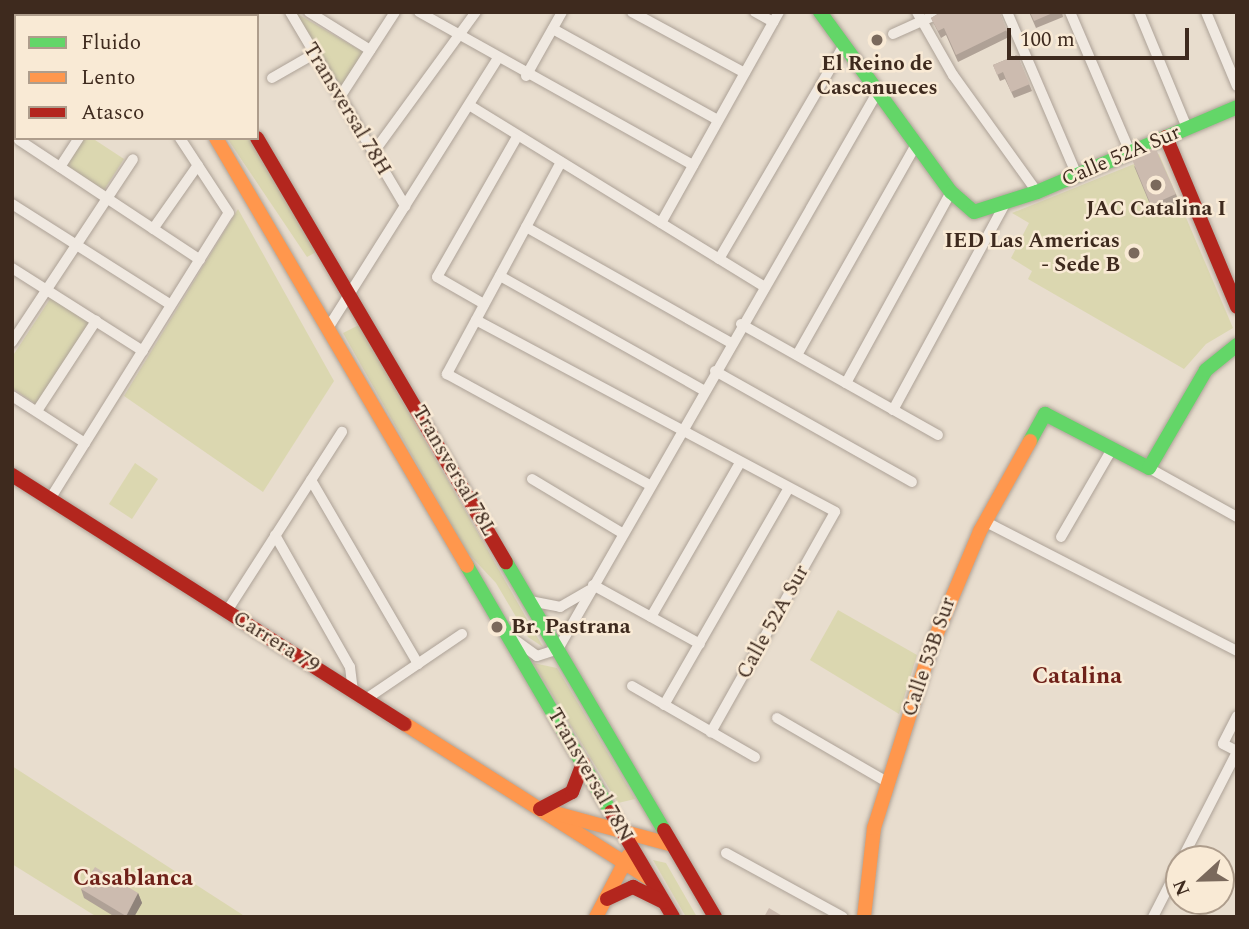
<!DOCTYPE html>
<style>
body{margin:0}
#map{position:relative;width:1249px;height:929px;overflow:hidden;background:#e8ddce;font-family:Spectral,serif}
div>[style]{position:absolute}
.green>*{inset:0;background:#dbd7b0}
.roads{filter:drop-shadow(0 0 2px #ada297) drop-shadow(0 0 2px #ada297)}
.street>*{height:10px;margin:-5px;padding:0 5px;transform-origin:5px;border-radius:5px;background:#f0e9e1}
.fast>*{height:14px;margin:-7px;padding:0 7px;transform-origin:7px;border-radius:7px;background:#63d668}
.slow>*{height:14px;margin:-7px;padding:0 7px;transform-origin:7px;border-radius:7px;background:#ff974d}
.jam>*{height:14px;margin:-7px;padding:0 7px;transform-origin:7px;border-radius:7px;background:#b3261e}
.wall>*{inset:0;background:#afa196}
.shaded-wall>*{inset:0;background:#8f837a}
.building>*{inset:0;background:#ccbbaf}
.dots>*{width:19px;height:19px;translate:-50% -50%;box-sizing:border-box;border:4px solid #f9ead5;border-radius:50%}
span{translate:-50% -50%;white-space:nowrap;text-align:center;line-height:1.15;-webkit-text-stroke:5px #f9ead5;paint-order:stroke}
.poi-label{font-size:21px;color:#3e2a1e;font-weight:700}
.right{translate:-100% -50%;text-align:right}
.left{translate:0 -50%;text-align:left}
.street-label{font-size:21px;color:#3e2a1e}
.neighbourhood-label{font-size:23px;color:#6f2119;font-weight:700}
.frame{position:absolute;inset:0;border:14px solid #3e2a1e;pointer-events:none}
.legend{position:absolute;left:14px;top:14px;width:245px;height:126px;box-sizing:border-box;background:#f9ead5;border:2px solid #ae9d8c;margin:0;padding:9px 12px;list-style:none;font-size:21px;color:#3e2a1e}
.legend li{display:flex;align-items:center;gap:14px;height:35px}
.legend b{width:35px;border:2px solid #ae9d8c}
.north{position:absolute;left:1165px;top:845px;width:70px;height:70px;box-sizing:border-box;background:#f9ead5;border:2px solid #ae9d8c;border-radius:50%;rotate:248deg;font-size:19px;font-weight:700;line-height:28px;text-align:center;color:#3e2a1e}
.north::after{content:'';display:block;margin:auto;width:24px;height:32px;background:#7a695c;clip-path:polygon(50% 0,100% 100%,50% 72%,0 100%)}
.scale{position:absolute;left:1007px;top:28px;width:182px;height:32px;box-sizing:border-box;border:4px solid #3e2a1e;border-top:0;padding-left:9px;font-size:21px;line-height:24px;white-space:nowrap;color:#3e2a1e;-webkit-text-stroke:5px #f9ead5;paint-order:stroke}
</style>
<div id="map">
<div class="green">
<div style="clip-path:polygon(294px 12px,363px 52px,341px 87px)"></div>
<div style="clip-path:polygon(84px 138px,92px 138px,124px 159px,104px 190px,67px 166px)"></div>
<div style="clip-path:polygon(227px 138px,251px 138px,318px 251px,307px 257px)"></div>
<div style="clip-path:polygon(1159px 154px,1233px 328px,1206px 344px,1184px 369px,1028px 279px,1032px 271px,1011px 258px,1029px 223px,1012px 213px)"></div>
<div style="clip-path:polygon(238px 209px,334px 381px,263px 492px,124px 396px)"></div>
<div style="clip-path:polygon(52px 296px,90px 322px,36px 404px,12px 388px,12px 357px)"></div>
<div style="clip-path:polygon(359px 325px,543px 647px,528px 637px,496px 583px,466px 551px,343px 333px)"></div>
<div style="clip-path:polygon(135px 463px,158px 479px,132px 519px,109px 504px)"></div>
<div style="clip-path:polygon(838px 610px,917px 655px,899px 714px,810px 660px)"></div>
<div style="clip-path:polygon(533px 663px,557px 668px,635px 799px,618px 803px)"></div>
<div style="clip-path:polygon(12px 766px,246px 917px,97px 917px,12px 864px)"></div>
<div style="clip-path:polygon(653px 860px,666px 863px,697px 917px,686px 917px)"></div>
</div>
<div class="roads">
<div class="street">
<div style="left:16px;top:12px;width:4px;rotate:63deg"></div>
<div style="left:94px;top:12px;width:4px;rotate:63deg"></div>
<div style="left:290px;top:12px;width:226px;rotate:59.3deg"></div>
<div style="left:309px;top:12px;width:72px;rotate:31.9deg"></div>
<div style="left:419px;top:12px;width:314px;rotate:29.2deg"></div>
<div style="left:632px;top:12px;width:128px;rotate:28.4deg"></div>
<div style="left:755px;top:12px;width:21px;rotate:29deg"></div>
<div style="left:917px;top:12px;width:73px;rotate:60.3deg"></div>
<div style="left:953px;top:75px;width:144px;rotate:54.3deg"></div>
<div style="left:1007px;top:12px;width:177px;rotate:66.8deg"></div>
<div style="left:1070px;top:12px;width:152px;rotate:66.8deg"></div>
<div style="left:1139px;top:12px;width:126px;rotate:67.5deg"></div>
<div style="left:1206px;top:12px;width:80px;rotate:67.3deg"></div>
<div style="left:553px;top:29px;width:188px;rotate:28.9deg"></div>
<div style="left:893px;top:34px;width:54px;rotate:-24.2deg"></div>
<div style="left:12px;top:41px;width:4px;rotate:27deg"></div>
<div style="left:526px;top:76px;width:73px;rotate:-60.6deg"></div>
<div style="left:272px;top:78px;width:48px;rotate:-29.7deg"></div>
<div style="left:340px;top:97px;width:101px;rotate:-57.1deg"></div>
<div style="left:469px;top:105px;width:345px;rotate:31.6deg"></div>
<div style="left:19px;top:140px;width:217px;rotate:33.5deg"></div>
<div style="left:373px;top:153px;width:175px;rotate:-53.9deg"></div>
<div style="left:561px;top:162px;width:241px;rotate:118.3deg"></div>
<div style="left:447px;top:374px;width:231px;rotate:28.7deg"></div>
<div style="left:60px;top:167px;width:35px;rotate:-57deg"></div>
<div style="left:12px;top:204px;width:188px;rotate:32.4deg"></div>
<div style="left:661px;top:223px;width:242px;rotate:-60.8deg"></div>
<div style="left:526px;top:227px;width:236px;rotate:29.5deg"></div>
<div style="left:153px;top:229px;width:78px;rotate:-54.9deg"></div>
<div style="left:719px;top:259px;width:248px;rotate:-59.7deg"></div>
<div style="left:12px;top:268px;width:155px;rotate:32.4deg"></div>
<div style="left:500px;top:276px;width:233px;rotate:29.3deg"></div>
<div style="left:484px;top:304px;width:54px;rotate:-150.1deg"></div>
<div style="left:437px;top:277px;width:163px;rotate:-60.3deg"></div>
<div style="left:476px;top:320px;width:407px;rotate:28.1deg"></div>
<div style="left:835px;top:512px;width:253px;rotate:119.4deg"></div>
<div style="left:741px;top:324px;width:226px;rotate:29.4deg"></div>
<div style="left:328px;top:328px;width:317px;rotate:-57.8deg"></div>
<div style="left:12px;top:342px;width:219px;rotate:-56.5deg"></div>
<div style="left:797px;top:355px;width:241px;rotate:-60.5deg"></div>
<div style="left:715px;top:371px;width:226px;rotate:29.4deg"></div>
<div style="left:846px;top:383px;width:218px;rotate:-61.2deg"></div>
<div style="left:12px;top:396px;width:87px;rotate:32.8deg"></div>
<div style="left:893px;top:410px;width:234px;rotate:-61.5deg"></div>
<div style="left:37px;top:411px;width:108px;rotate:-56.8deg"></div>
<div style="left:1149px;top:468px;width:101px;rotate:29.1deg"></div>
<div style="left:532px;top:479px;width:105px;rotate:31deg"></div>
<div style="left:311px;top:480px;width:213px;rotate:59.8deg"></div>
<div style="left:50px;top:499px;width:337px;rotate:-58deg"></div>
<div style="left:229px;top:213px;width:90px;rotate:-123.2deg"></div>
<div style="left:986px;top:522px;width:282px;rotate:27.2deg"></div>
<div style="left:275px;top:535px;width:152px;rotate:60.4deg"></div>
<div style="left:350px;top:667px;width:24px;rotate:83deg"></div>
<div style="left:1061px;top:537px;width:102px;rotate:-59.9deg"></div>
<div style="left:593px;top:585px;width:122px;rotate:28.9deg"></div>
<div style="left:530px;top:601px;width:31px;rotate:11deg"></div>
<div style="left:560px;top:607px;width:34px;rotate:-30deg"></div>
<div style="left:227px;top:611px;width:213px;rotate:-57.3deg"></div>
<div style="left:651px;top:617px;width:178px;rotate:-60deg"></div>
<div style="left:515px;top:640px;width:27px;rotate:36deg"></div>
<div style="left:537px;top:656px;width:22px;rotate:-18deg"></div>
<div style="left:558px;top:649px;width:641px;rotate:-60.16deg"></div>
<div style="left:632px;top:686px;width:142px;rotate:30deg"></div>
<div style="left:366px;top:699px;width:116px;rotate:-34.1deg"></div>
<div style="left:664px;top:705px;width:250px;rotate:-60.1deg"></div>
<div style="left:1237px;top:716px;width:31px;rotate:117deg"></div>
<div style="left:1223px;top:744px;width:16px;rotate:27deg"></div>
<div style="left:777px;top:718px;width:127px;rotate:30.2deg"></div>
<div style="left:726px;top:853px;width:133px;rotate:28.7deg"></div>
<div style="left:1182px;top:859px;width:120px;rotate:-62.8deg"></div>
<div style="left:1153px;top:917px;width:57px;rotate:-63deg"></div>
</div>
<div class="fast">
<div style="left:144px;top:12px;width:4px;rotate:63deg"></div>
<div style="left:820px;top:12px;width:223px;rotate:54deg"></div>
<div style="left:951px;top:192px;width:30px;rotate:41deg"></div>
<div style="left:974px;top:212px;width:66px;rotate:-17.6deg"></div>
<div style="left:1037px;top:192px;width:217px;rotate:-23deg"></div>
<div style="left:1030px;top:441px;width:31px;rotate:-61deg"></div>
<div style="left:1045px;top:414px;width:117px;rotate:27.4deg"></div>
<div style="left:1149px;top:468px;width:113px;rotate:-59.8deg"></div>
<div style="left:1206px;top:370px;width:40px;rotate:-39deg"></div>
<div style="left:506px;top:562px;width:311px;rotate:59.5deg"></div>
<div style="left:467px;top:566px;width:285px;rotate:59.7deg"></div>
</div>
<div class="slow">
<div style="left:216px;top:138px;width:496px;rotate:59.6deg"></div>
<div style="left:405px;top:724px;width:290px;rotate:32.3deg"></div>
<div style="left:555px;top:813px;width:122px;rotate:15.2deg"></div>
<div style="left:596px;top:917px;width:69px;rotate:-62.3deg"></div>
<div style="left:864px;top:917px;width:90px;rotate:-83.6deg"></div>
<div style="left:874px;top:828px;width:187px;rotate:-72.5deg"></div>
<div style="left:930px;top:650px;width:129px;rotate:-67.2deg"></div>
<div style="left:980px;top:531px;width:103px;rotate:-60.9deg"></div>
</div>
<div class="jam">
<div style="left:182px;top:12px;width:4px;rotate:63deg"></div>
<div style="left:1166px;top:137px;width:184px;rotate:67.3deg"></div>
<div style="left:257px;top:138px;width:492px;rotate:59.6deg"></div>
<div style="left:12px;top:475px;width:465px;rotate:32.4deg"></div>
<div style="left:540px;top:809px;width:36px;rotate:-28deg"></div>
<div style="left:572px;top:792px;width:31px;rotate:-69deg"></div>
<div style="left:611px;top:812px;width:122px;rotate:59.4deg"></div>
<div style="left:664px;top:830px;width:101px;rotate:59.6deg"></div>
<div style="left:607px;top:899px;width:29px;rotate:-25deg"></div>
<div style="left:633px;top:887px;width:34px;rotate:26deg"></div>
</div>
</div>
<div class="wall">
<div style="clip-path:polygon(941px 12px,1000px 12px,1000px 14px,1009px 37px,958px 62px,946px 35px,941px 38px,931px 18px)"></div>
<div style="clip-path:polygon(1029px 12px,1062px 12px,1063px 17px,1036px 28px)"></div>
<div style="clip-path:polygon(1017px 55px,1032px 91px,1014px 98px,1005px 79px,1000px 81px,993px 65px)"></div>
<div style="clip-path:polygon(1134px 166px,1176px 194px,1179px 204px,1154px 214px)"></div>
<div style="clip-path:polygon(81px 889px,138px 893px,142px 903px,134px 917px,115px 917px,84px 898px)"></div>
</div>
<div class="shaded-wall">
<div style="clip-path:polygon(138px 893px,142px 903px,134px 917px,126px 917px)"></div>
</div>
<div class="building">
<div style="clip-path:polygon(941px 12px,999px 12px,1007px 30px,956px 55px,944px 28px,938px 31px,931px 18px)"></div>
<div style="clip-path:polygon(1030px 12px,1055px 12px,1034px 21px)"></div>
<div style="clip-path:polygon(1017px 55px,1030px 84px,1011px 92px,1003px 72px,997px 75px,993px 65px)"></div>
<div style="clip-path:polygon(1155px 147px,1176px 194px,1151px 205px,1131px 157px)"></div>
<div style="clip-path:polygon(95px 867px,138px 893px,126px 916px,81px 889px)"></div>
<div style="clip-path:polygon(769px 908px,784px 917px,764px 917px)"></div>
</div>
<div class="dots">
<div style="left:877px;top:40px;background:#7a695c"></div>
<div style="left:1156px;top:185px;background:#7a695c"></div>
<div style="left:1134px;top:253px;background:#7a695c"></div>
<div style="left:497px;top:627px;background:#7a695c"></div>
</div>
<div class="poi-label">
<span style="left:877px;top:76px">El Reino de<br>Cascanueces</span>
<span style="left:1156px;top:209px">JAC Catalina I</span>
<span class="right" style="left:1120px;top:253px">IED Las Americas<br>- Sede B</span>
<span class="left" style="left:511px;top:627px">Br. Pastrana</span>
</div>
<div class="street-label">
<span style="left:347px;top:109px;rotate:59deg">Transversal 78H</span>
<span style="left:1121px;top:156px;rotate:-23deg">Calle 52A Sur</span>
<span style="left:454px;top:471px;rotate:60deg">Transversal 78L</span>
<span style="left:773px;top:622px;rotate:-61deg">Calle 52A Sur</span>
<span style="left:276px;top:642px;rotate:32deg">Carrera 79</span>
<span style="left:929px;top:657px;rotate:-71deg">Calle 53B Sur</span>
<span style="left:590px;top:775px;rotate:60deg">Transversal 78N</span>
</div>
<div class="neighbourhood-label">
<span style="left:1077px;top:677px">Catalina</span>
<span style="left:133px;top:879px">Casablanca</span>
</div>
<div class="frame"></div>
<ul class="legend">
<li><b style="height:9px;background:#63d668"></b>Fluido</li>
<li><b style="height:9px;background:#ff974d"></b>Lento</li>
<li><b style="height:9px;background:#b3261e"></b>Atasco</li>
</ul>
<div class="north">N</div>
<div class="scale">100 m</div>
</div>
